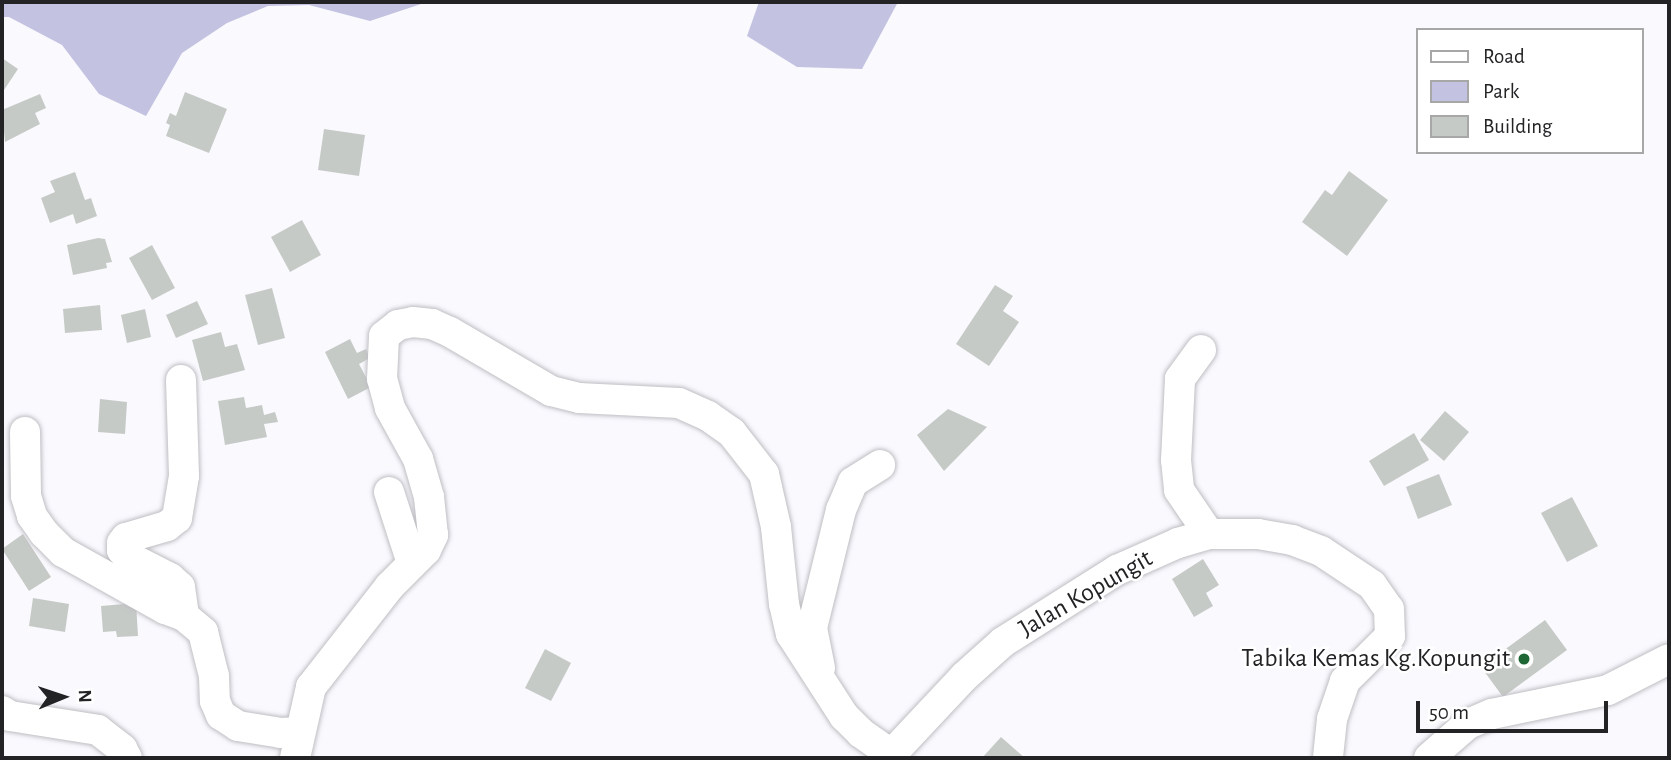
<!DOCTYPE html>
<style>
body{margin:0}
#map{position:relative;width:1671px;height:760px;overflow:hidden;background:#f9f9fe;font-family:"Alegreya Sans",sans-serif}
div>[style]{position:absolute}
.green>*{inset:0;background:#c3c2e1}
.building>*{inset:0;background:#c6cac6}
.roads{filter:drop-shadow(0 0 2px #bebec3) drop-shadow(0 0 2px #bebec3)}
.minor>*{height:30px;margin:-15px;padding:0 15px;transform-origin:15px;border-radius:15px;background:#fff}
.dots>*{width:19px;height:19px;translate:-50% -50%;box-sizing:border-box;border:4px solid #fff;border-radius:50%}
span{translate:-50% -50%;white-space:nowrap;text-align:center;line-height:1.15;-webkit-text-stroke:5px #fff;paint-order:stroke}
.street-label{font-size:26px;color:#232325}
.poi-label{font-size:26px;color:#232325}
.right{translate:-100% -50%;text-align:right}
.frame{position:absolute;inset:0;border:4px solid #232325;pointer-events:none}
.legend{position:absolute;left:1416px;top:28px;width:228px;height:126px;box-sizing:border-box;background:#fff;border:2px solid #a7a7a8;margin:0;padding:9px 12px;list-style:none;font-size:21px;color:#232325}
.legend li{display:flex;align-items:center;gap:14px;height:35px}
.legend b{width:35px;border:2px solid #a7a7a8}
.north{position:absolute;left:28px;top:662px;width:70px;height:70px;-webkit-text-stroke:5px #fff;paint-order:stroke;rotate:88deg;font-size:19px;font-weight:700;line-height:28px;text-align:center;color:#232325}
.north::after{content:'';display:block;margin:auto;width:24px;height:32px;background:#232325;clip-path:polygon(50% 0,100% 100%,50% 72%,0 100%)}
.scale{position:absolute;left:1416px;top:701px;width:192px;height:32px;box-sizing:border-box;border:4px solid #232325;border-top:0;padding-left:9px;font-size:21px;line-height:24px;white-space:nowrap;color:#232325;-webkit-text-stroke:5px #fff;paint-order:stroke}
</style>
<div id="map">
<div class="green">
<div style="clip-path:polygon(2px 2px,427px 2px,370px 21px,309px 5px,268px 6px,227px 23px,182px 53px,146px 116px,99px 94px,62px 45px,9px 17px,2px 17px)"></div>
<div style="clip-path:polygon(759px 2px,898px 2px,862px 69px,797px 67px,747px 36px)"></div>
</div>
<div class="building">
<div style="clip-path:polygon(2px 58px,18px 69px,2px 93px)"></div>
<div style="clip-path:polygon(185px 92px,227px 109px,209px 153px,166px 136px,170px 125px,166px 123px,170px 113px,176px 116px)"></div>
<div style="clip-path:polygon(40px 94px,46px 108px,35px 113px,40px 124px,5px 142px,2px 110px)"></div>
<div style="clip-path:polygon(324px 129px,365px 135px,359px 176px,318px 170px)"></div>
<div style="clip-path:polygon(1349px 171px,1388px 200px,1347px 256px,1302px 222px,1325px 190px,1332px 195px)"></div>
<div style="clip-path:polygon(75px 172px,85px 200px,91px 198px,97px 216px,76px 224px,73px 214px,50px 223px,41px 198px,55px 192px,50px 181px)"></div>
<div style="clip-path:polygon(302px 220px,321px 255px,290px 272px,271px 237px)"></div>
<div style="clip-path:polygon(98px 238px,105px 239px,112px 262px,106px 263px,107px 268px,73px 275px,67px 245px)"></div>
<div style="clip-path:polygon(152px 245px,175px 288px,152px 300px,129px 258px)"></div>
<div style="clip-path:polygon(995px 285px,1013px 296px,1003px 311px,1019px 322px,989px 366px,956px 344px)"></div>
<div style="clip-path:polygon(272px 288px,285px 338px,258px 345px,245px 295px)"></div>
<div style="clip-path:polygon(197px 301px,208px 324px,176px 338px,166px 315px)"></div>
<div style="clip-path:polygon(100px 305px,102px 330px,65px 333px,63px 309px)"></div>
<div style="clip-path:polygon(145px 309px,151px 337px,127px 343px,121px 315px)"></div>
<div style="clip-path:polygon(221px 332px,225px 347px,237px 344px,245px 370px,203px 381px,192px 340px)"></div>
<div style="clip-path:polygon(350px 339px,357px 353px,366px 349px,370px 358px,359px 364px,371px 387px,348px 399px,325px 352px)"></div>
<div style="clip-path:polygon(244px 397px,246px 408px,262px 405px,264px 415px,275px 412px,278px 422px,264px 424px,267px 437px,225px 445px,218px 401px)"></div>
<div style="clip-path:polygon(100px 399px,127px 402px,125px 434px,98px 432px)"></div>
<div style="clip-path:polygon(948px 409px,987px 427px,944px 471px,917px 435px)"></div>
<div style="clip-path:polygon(1445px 411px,1469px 432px,1444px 461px,1420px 440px)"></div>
<div style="clip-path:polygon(1414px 433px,1429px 460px,1384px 486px,1369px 461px)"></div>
<div style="clip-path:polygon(1439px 474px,1452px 505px,1418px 519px,1406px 487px)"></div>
<div style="clip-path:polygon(1572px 497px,1598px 546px,1567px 562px,1541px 513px)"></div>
<div style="clip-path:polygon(23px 534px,51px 577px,29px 591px,2px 549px)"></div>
<div style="clip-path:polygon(1203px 559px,1219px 585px,1206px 593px,1213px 606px,1194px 617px,1172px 579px)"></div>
<div style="clip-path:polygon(33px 598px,69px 604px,65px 632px,29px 626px)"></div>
<div style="clip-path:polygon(136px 603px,138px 636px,117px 637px,116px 631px,103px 632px,101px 606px)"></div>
<div style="clip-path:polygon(1545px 620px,1567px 650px,1503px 697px,1481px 667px)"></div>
<div style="clip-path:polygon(545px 649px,571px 663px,551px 701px,525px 688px)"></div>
<div style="clip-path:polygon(1001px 737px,1025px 758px,982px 758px)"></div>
</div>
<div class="roads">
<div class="minor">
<div style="left:1201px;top:350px;width:36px;rotate:126deg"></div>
<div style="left:1180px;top:379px;width:81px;rotate:92.8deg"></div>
<div style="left:1176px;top:460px;width:30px;rotate:84deg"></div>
<div style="left:1179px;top:490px;width:53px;rotate:55.7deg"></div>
<div style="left:181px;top:380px;width:96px;rotate:88.2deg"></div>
<div style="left:184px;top:476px;width:43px;rotate:99.5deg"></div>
<div style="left:177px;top:518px;width:13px;rotate:141deg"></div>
<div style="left:167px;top:526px;width:43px;rotate:163.7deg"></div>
<div style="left:126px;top:538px;width:6px;rotate:129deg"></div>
<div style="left:122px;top:543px;width:7px;rotate:90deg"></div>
<div style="left:122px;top:550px;width:8px;rotate:50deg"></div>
<div style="left:127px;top:556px;width:48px;rotate:27.1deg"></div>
<div style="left:170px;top:578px;width:13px;rotate:42deg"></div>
<div style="left:180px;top:587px;width:29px;rotate:82deg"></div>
<div style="left:25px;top:432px;width:64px;rotate:89.1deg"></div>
<div style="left:26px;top:496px;width:21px;rotate:73deg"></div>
<div style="left:32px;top:516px;width:21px;rotate:55deg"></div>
<div style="left:44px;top:533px;width:27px;rotate:45deg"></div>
<div style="left:63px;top:552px;width:117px;rotate:29.2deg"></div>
<div style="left:165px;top:609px;width:20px;rotate:20deg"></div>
<div style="left:184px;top:616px;width:25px;rotate:40deg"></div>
<div style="left:203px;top:632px;width:45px;rotate:76deg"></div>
<div style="left:214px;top:676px;width:25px;rotate:88deg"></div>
<div style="left:215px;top:701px;width:15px;rotate:67deg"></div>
<div style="left:221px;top:715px;width:20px;rotate:33deg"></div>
<div style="left:238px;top:726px;width:44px;rotate:9.2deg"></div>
<div style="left:281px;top:733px;width:19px;rotate:-3deg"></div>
<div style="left:389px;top:492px;width:75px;rotate:72.1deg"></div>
<div style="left:820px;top:668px;width:41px;rotate:-101.3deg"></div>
<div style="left:812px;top:628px;width:122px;rotate:-76.2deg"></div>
<div style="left:841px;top:510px;width:30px;rotate:-67deg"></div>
<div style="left:853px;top:482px;width:32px;rotate:-32deg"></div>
<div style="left:2px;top:711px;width:9px;rotate:32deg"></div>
<div style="left:10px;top:716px;width:89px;rotate:9deg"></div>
<div style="left:98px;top:730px;width:31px;rotate:38deg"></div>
<div style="left:122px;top:749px;width:10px;rotate:61deg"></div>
<div style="left:295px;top:758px;width:73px;rotate:-77.3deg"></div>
<div style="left:311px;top:687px;width:127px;rotate:-52deg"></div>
<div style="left:389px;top:587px;width:52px;rotate:-45deg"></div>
<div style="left:426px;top:550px;width:17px;rotate:-65deg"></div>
<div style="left:433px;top:535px;width:38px;rotate:-96deg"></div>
<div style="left:429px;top:497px;width:40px;rotate:-106deg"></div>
<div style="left:418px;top:459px;width:58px;rotate:-118.8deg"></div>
<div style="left:390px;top:408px;width:30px;rotate:-105deg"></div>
<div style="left:382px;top:379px;width:43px;rotate:-87.3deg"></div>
<div style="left:384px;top:336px;width:18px;rotate:-38deg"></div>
<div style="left:398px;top:325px;width:15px;rotate:-11deg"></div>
<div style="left:413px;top:322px;width:19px;rotate:6deg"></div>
<div style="left:432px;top:324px;width:20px;rotate:24deg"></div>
<div style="left:450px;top:332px;width:117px;rotate:30.3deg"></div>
<div style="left:551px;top:391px;width:29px;rotate:14deg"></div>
<div style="left:579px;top:398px;width:100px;rotate:2.9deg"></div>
<div style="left:679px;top:403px;width:32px;rotate:24deg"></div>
<div style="left:708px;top:416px;width:29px;rotate:35deg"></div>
<div style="left:732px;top:433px;width:52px;rotate:52deg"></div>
<div style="left:764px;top:474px;width:54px;rotate:77.2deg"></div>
<div style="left:776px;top:527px;width:77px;rotate:84.1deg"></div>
<div style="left:784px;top:604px;width:31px;rotate:77deg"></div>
<div style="left:791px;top:634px;width:98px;rotate:57.1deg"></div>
<div style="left:844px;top:716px;width:24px;rotate:45deg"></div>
<div style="left:861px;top:733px;width:37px;rotate:35deg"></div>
<div style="left:888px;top:758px;width:112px;rotate:-46.8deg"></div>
<div style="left:965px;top:676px;width:51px;rotate:-41.8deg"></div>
<div style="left:1003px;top:642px;width:135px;rotate:-32.3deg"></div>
<div style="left:1117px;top:570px;width:67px;rotate:-23.9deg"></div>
<div style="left:1178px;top:543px;width:32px;rotate:-16deg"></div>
<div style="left:1209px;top:534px;width:49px"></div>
<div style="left:1258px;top:534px;width:35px;rotate:10deg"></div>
<div style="left:1292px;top:540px;width:31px;rotate:21deg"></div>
<div style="left:1321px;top:551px;width:61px;rotate:33.7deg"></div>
<div style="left:1372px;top:585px;width:29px;rotate:55deg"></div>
<div style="left:1389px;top:609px;width:27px;rotate:88deg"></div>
<div style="left:1390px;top:636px;width:64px;rotate:135deg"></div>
<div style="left:1345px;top:681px;width:40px;rotate:108.9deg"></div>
<div style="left:1332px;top:719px;width:39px;rotate:96deg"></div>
<div style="left:1429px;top:758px;width:52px;rotate:-41.1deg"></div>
<div style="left:1468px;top:724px;width:26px;rotate:-23deg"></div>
<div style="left:1492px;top:714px;width:118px;rotate:-11.7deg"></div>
<div style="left:1608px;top:690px;width:68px;rotate:-26.9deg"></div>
</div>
</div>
<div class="dots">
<div style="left:1524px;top:659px;background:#1e6633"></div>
</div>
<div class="street-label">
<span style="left:1086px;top:594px;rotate:-30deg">Jalan Kopungit</span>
</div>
<div class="poi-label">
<span class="right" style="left:1510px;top:659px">Tabika Kemas Kg.Kopungit</span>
</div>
<div class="frame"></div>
<ul class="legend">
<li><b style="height:9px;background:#fff"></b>Road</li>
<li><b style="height:19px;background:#c3c2e1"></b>Park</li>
<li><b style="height:19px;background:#c6cac6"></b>Building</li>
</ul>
<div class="north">N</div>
<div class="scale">50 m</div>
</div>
